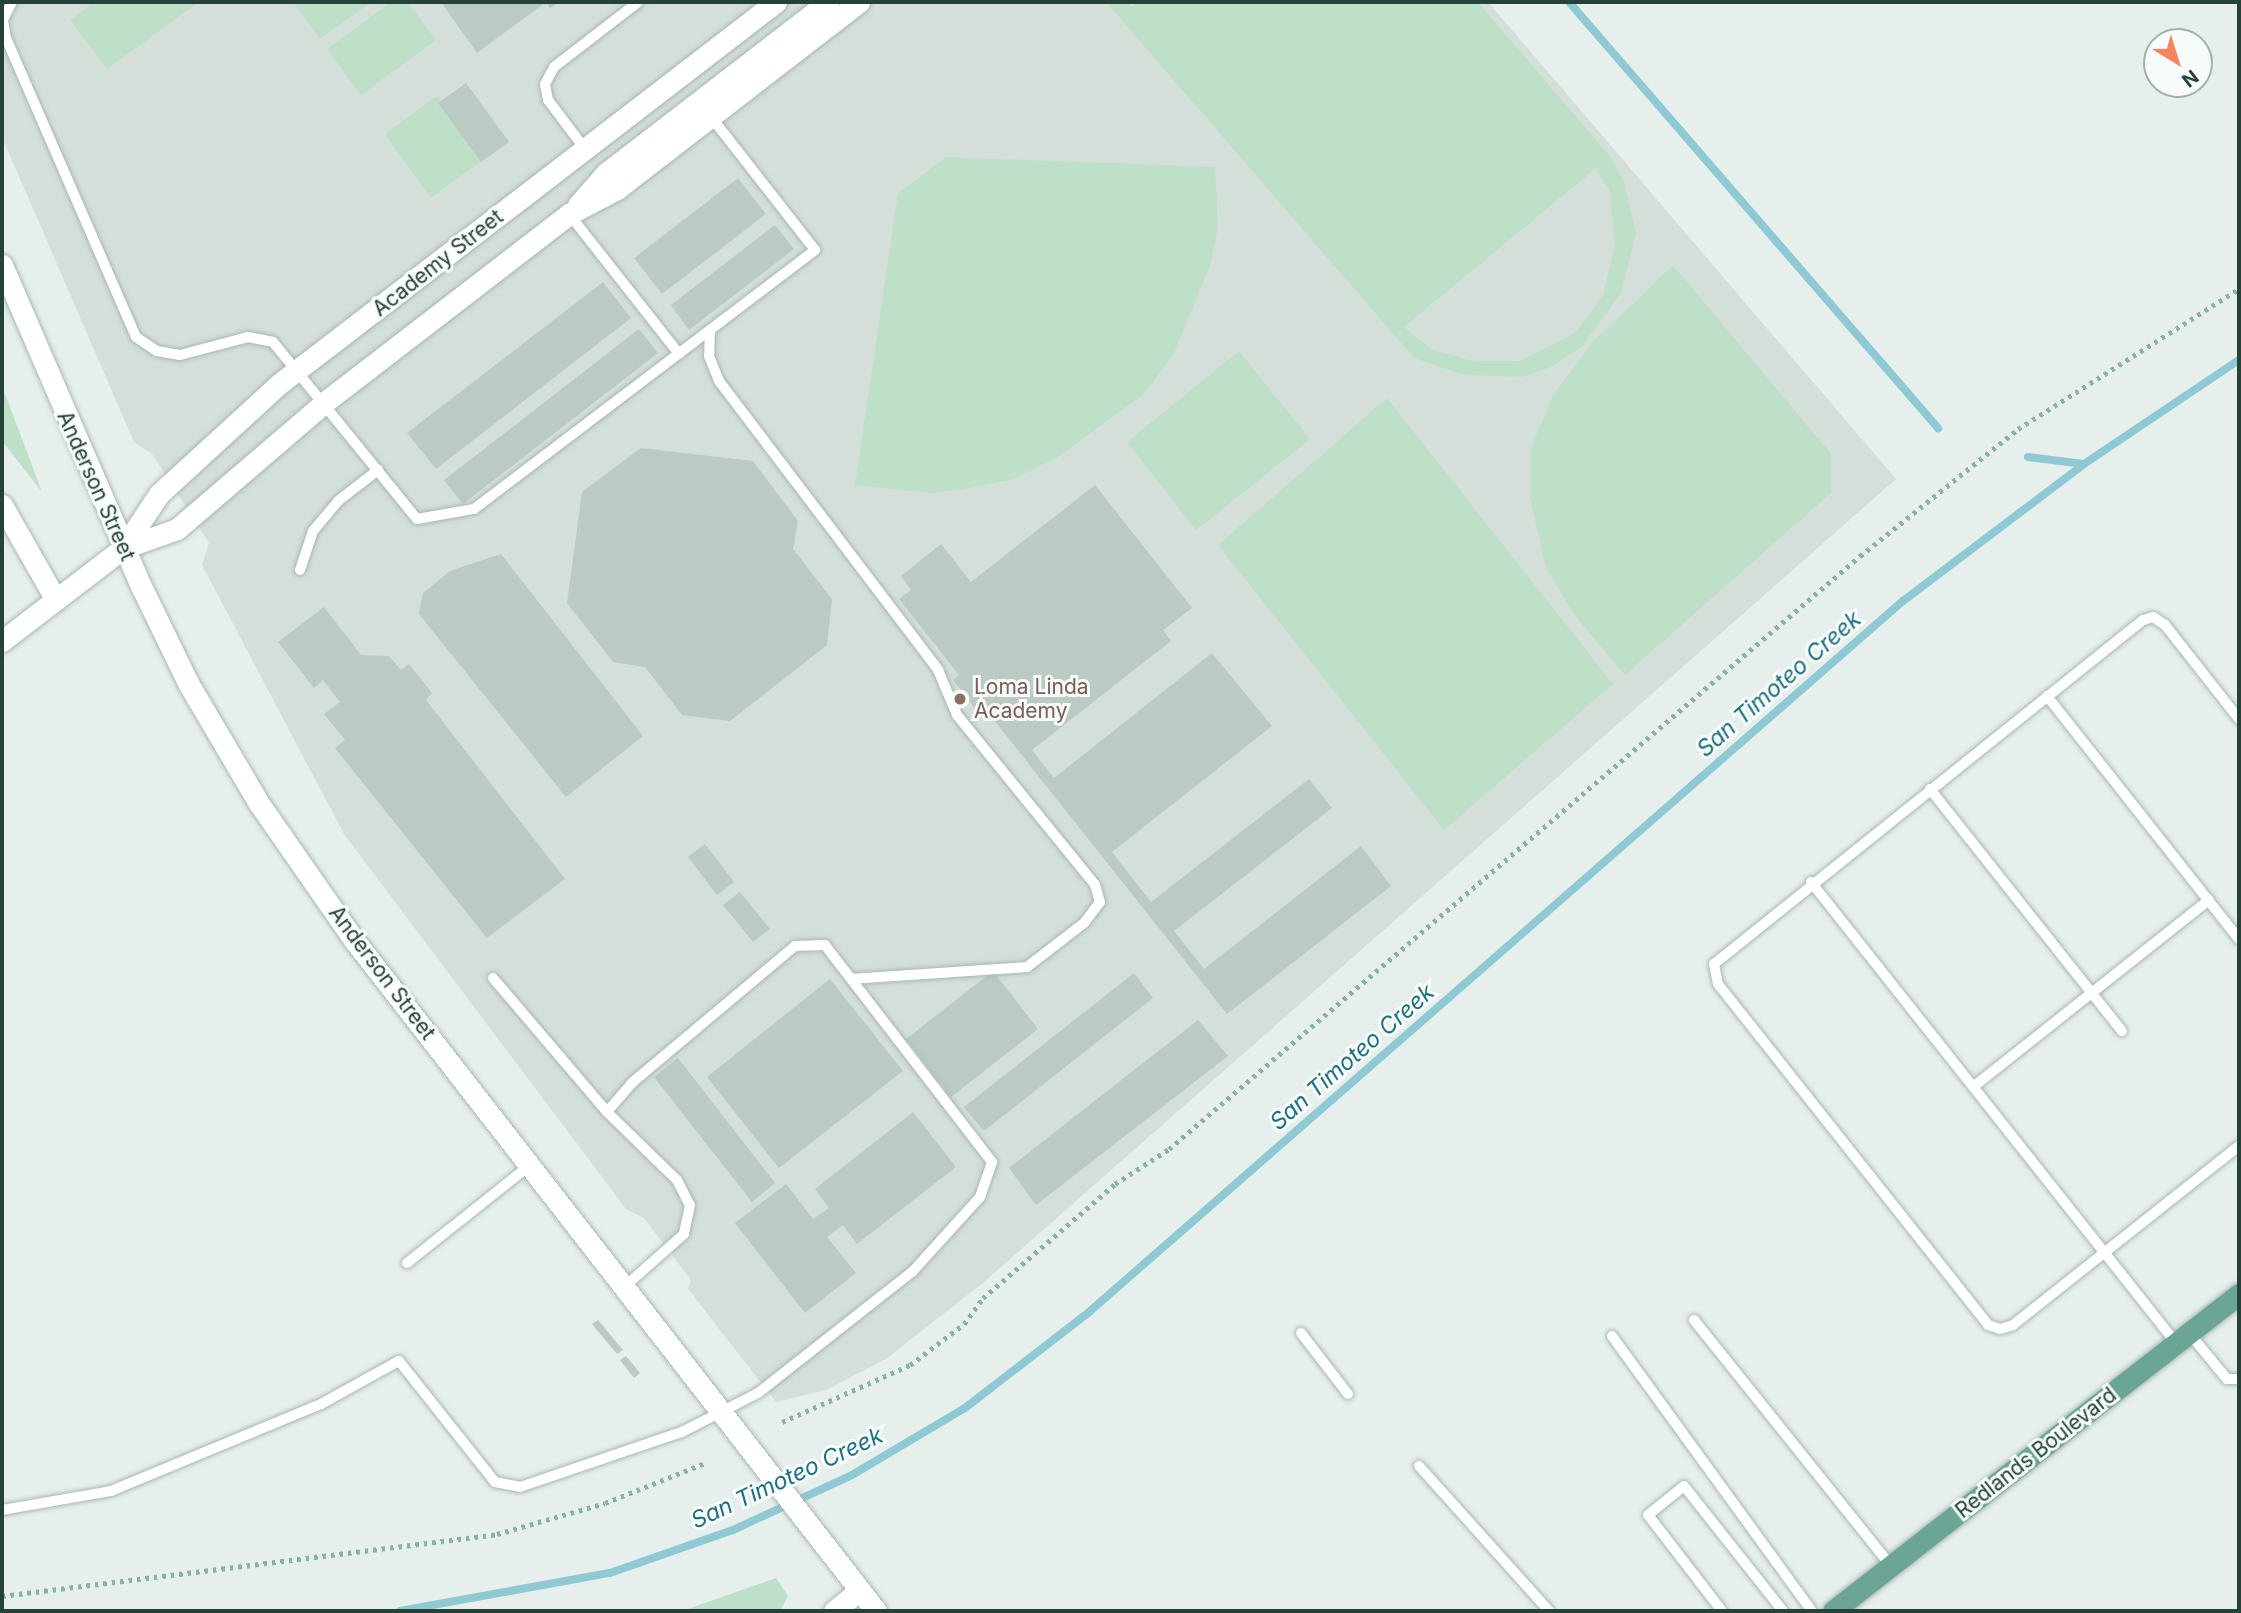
<!DOCTYPE html>
<style>
body{margin:0}
#map{position:relative;width:2241px;height:1613px;overflow:hidden;background:#e6efeb;font-family:Inter,sans-serif}
div>[style]{position:absolute}
.built>*{inset:0;background:#d4dfda}
.green>*{inset:0;background:#bfe0c8}
.stream>*{height:8px;margin:-4px;padding:0 4px;transform-origin:4px;border-radius:4px;background:#8ec9d4}
.building>*{inset:0;background:#bbcac4}
.path>*{height:4.5px;margin-top:-2.25px;transform-origin:0;background:repeating-linear-gradient(90deg,#86b3a5 0 3.5px,transparent 0 8.5px)}
.roads{filter:drop-shadow(0 0 2px #a8b8b2) drop-shadow(0 0 2px #a8b8b2)}
.lane>*{height:10px;margin:-5px;padding:0 5px;transform-origin:5px;border-radius:5px;background:#fff}
.street>*{height:21px;margin:-10.5px;padding:0 10.5px;transform-origin:10.5px;border-radius:10.5px;background:#fff}
.secondary>*{height:21px;margin:-10.5px;padding:0 10.5px;transform-origin:10.5px;border-radius:10.5px;background:#fff}
.primary>*{height:21px;margin:-10.5px;padding:0 10.5px;transform-origin:10.5px;border-radius:10.5px;background:#6aa596}
.dots>*{width:19px;height:19px;translate:-50% -50%;box-sizing:border-box;border:4px solid #f7fbf9;border-radius:50%}
span{translate:-50% -50%;white-space:nowrap;text-align:center;line-height:1.15;-webkit-text-stroke:6px #f7fbf9;paint-order:stroke}
.street-label{font-size:21px;color:#24423a}
.education-label{font-size:21px;color:#785e54}
.left{translate:0 -50%;text-align:left}
.water-label{font-size:23px;color:#1c6f80;font-style:italic}
.frame{position:absolute;inset:0;border:4px solid #24423a;pointer-events:none}
.north{position:absolute;left:2143px;top:28px;width:70px;height:70px;box-sizing:border-box;background:#f7fbf9;border:2px solid #a3b1ad;border-radius:50%;rotate:142deg;font-size:19px;font-weight:700;line-height:28px;text-align:center;color:#24423a}
.north::after{content:'';display:block;margin:auto;width:24px;height:32px;background:#f4845f;clip-path:polygon(50% 0,100% 100%,50% 72%,0 100%)}
</style>
<div id="map">
<div class="built">
<div style="clip-path:polygon(2px 2px,1488px 2px,1896px 479px,984px 1282px,886px 1359px,826px 1390px,776px 1402px,688px 1289px,691px 1280px,644px 1218px,626px 1209px,344px 834px,202px 565px,209px 543px,152px 454px,134px 442px,2px 137px)"></div>
</div>
<div class="green">
<div style="clip-path:polygon(94px 2px,199px 2px,107px 69px,70px 20px)"></div>
<div style="clip-path:polygon(293px 2px,371px 2px,320px 39px)"></div>
<div style="clip-path:polygon(391px 2px,408px 2px,436px 40px,361px 95px,327px 49px)"></div>
<div style="clip-path:polygon(evenodd,1106px 2px,1128px 2px,1131px 7px,1138px 2px,1478px 2px,1610px 156px,1624px 181px,1636px 234px,1621px 293px,1583px 346px,1551px 367px,1523px 377px,1463px 375px,1414px 358px,1106px 2px,1596px 168px,1609px 189px,1615px 245px,1603px 295px,1575px 333px,1519px 361px,1474px 361px,1432px 350px,1404px 327px,1596px 168px)"></div>
<div style="clip-path:polygon(437px 96px,484px 159px,431px 198px,385px 134px)"></div>
<div style="clip-path:polygon(946px 157px,1215px 167px,1218px 227px,1210px 266px,1173px 355px,1144px 394px,1055px 459px,1014px 479px,970px 488px,930px 493px,855px 485px,898px 193px)"></div>
<div style="clip-path:polygon(1673px 265px,1831px 454px,1831px 493px,1625px 675px,1575px 616px,1546px 568px,1530px 498px,1530px 450px,1553px 395px,1592px 343px)"></div>
<div style="clip-path:polygon(1239px 351px,1310px 439px,1196px 530px,1127px 442px)"></div>
<div style="clip-path:polygon(2px 386px,42px 492px,2px 441px)"></div>
<div style="clip-path:polygon(1387px 398px,1613px 684px,1444px 830px,1218px 545px)"></div>
<div style="clip-path:polygon(776px 1578px,788px 1596px,780px 1611px,682px 1611px)"></div>
</div>
<div class="stream">
<div style="left:1569px;top:2px;width:564px;rotate:49.1deg"></div>
<div style="left:2028px;top:457px;width:56px;rotate:7.1deg"></div>
<div style="left:400px;top:1611px;width:213px;rotate:-10.3deg"></div>
<div style="left:610px;top:1573px;width:130px;rotate:-19.3deg"></div>
<div style="left:733px;top:1530px;width:131px;rotate:-24.8deg"></div>
<div style="left:852px;top:1475px;width:131px;rotate:-30.7deg"></div>
<div style="left:965px;top:1408px;width:157px;rotate:-37.7deg"></div>
<div style="left:1089px;top:1312px;width:1081px;rotate:-41.14deg"></div>
<div style="left:1903px;top:601px;width:227px;rotate:-37.1deg"></div>
<div style="left:2084px;top:464px;width:187px;rotate:-33.9deg"></div>
</div>
<div class="building">
<div style="clip-path:polygon(441px 2px,560px 2px,550px 8px,546px 2px,477px 53px)"></div>
<div style="clip-path:polygon(466px 83px,509px 142px,481px 162px,438px 103px)"></div>
<div style="clip-path:polygon(738px 178px,766px 214px,662px 294px,634px 258px)"></div>
<div style="clip-path:polygon(775px 225px,794px 249px,689px 330px,671px 305px)"></div>
<div style="clip-path:polygon(603px 282px,631px 318px,436px 469px,407px 433px)"></div>
<div style="clip-path:polygon(639px 329px,658px 353px,463px 504px,444px 480px)"></div>
<div style="clip-path:polygon(641px 448px,753px 461px,798px 521px,793px 549px,832px 599px,827px 645px,730px 721px,682px 715px,645px 667px,613px 662px,567px 603px,582px 492px)"></div>
<div style="clip-path:polygon(1095px 485px,1192px 608px,1163px 630px,1171px 641px,1032px 750px,1054px 778px,1212px 653px,1272px 726px,1112px 852px,1151px 902px,1309px 779px,1332px 808px,1174px 931px,1204px 969px,1361px 846px,1391px 886px,1227px 1014px,986px 710px,980px 715px,953px 680px,959px 675px,899px 599px,911px 590px,901px 576px,941px 544px,971px 582px)"></div>
<div style="clip-path:polygon(501px 554px,643px 736px,566px 797px,419px 614px,423px 593px,450px 571px)"></div>
<div style="clip-path:polygon(324px 607px,361px 655px,389px 656px,401px 670px,409px 664px,432px 693px,426px 700px,565px 879px,487px 938px,335px 748px,345px 740px,324px 714px,340px 702px,323px 680px,314px 688px,278px 642px)"></div>
<div style="clip-path:polygon(705px 844px,734px 882px,717px 895px,688px 857px)"></div>
<div style="clip-path:polygon(740px 892px,770px 929px,753px 942px,723px 905px)"></div>
<div style="clip-path:polygon(993px 971px,1038px 1029px,951px 1097px,906px 1039px)"></div>
<div style="clip-path:polygon(1134px 973px,1153px 998px,984px 1131px,964px 1107px)"></div>
<div style="clip-path:polygon(830px 979px,903px 1071px,779px 1168px,707px 1077px)"></div>
<div style="clip-path:polygon(1198px 1020px,1228px 1056px,1036px 1205px,1009px 1168px)"></div>
<div style="clip-path:polygon(678px 1058px,775px 1183px,752px 1202px,654px 1077px)"></div>
<div style="clip-path:polygon(913px 1112px,956px 1167px,857px 1244px,843px 1225px,827px 1237px,856px 1273px,805px 1313px,735px 1223px,786px 1184px,813px 1219px,829px 1208px,815px 1189px)"></div>
<div style="clip-path:polygon(598px 1320px,623px 1350px,617px 1354px,592px 1324px)"></div>
<div style="clip-path:polygon(626px 1356px,640px 1373px,634px 1378px,620px 1360px)"></div>
</div>
<div class="path">
<div style="left:782px;top:1422px;width:140px;rotate:-24deg"></div>
<div style="left:910px;top:1365px;width:68px;rotate:-37.2deg"></div>
<div style="left:964px;top:1324px;width:32px;rotate:-54deg"></div>
<div style="left:983px;top:1298px;width:174px;rotate:-40.8deg"></div>
<div style="left:1115px;top:1184px;width:64px;rotate:-32.9deg"></div>
<div style="left:1169px;top:1149px;width:911px;rotate:-40.64deg"></div>
<div style="left:1860px;top:556px;width:203px;rotate:-38.8deg"></div>
<div style="left:2018px;top:429px;width:262px;rotate:-32.4deg"></div>
<div style="left:2px;top:1596px;width:499px;rotate:-7.1deg"></div>
<div style="left:497px;top:1534px;width:112px;rotate:-16deg"></div>
<div style="left:605px;top:1503px;width:108px;rotate:-21.8deg"></div>
</div>
<div class="roads">
<div class="lane">
<div style="left:12px;top:2px;width:20px;rotate:117deg"></div>
<div style="left:3px;top:20px;width:18px;rotate:81deg"></div>
<div style="left:6px;top:38px;width:326px;rotate:66.5deg"></div>
<div style="left:136px;top:337px;width:25px;rotate:34deg"></div>
<div style="left:157px;top:351px;width:23px;rotate:10deg"></div>
<div style="left:180px;top:355px;width:70px;rotate:-14.8deg"></div>
<div style="left:248px;top:337px;width:25px;rotate:11deg"></div>
<div style="left:273px;top:342px;width:228px;rotate:50.9deg"></div>
<div style="left:417px;top:519px;width:58px;rotate:-10deg"></div>
<div style="left:474px;top:509px;width:428px;rotate:-37.2deg"></div>
<div style="left:815px;top:250px;width:169px;rotate:-128deg"></div>
<div style="left:585px;top:149px;width:61px;rotate:-127.1deg"></div>
<div style="left:548px;top:100px;width:16px;rotate:-101deg"></div>
<div style="left:545px;top:84px;width:19px;rotate:-62deg"></div>
<div style="left:554px;top:67px;width:106px;rotate:-37.7deg"></div>
<div style="left:569px;top:214px;width:178px;rotate:51.8deg"></div>
<div style="left:710px;top:330px;width:26px;rotate:92deg"></div>
<div style="left:709px;top:356px;width:27px;rotate:68deg"></div>
<div style="left:719px;top:381px;width:363px;rotate:52.8deg"></div>
<div style="left:938px;top:670px;width:49px;rotate:67.1deg"></div>
<div style="left:957px;top:715px;width:219px;rotate:50.9deg"></div>
<div style="left:1095px;top:885px;width:18px;rotate:74deg"></div>
<div style="left:1100px;top:902px;width:26px;rotate:127deg"></div>
<div style="left:1084px;top:923px;width:72px;rotate:142.3deg"></div>
<div style="left:1027px;top:967px;width:176px;rotate:176.1deg"></div>
<div style="left:300px;top:570px;width:41px;rotate:-71.6deg"></div>
<div style="left:313px;top:531px;width:39px;rotate:-50deg"></div>
<div style="left:338px;top:501px;width:51px;rotate:-37.8deg"></div>
<div style="left:2047px;top:696px;width:310px;rotate:51.7deg"></div>
<div style="left:2239px;top:719px;width:120px;rotate:-128.2deg"></div>
<div style="left:2165px;top:625px;width:14px;rotate:-146deg"></div>
<div style="left:2153px;top:617px;width:10px;rotate:163deg"></div>
<div style="left:2143px;top:620px;width:550px;rotate:141.28deg"></div>
<div style="left:1714px;top:964px;width:20px;rotate:79deg"></div>
<div style="left:1718px;top:984px;width:435px;rotate:51.6deg"></div>
<div style="left:1988px;top:1325px;width:13px;rotate:18deg"></div>
<div style="left:2000px;top:1329px;width:14px;rotate:-17deg"></div>
<div style="left:2013px;top:1325px;width:288px;rotate:-38.4deg"></div>
<div style="left:1930px;top:789px;width:309px;rotate:51.6deg"></div>
<div style="left:1811px;top:882px;width:588px;rotate:51.63deg"></div>
<div style="left:493px;top:978px;width:176px;rotate:49.6deg"></div>
<div style="left:1973px;top:1087px;width:301px;rotate:-38.4deg"></div>
<div style="left:407px;top:1263px;width:156px;rotate:-38.5deg"></div>
<div style="left:1694px;top:1320px;width:315px;rotate:51.3deg"></div>
<div style="left:1301px;top:1333px;width:77px;rotate:52.4deg"></div>
<div style="left:2189px;top:1333px;width:60px;rotate:50.4deg"></div>
<div style="left:2227px;top:1379px;width:12px"></div>
<div style="left:1612px;top:1336px;width:340px;rotate:54deg"></div>
<div style="left:1419px;top:1466px;width:195px;rotate:48.1deg"></div>
<div style="left:2px;top:1510px;width:111px;rotate:-9.9deg"></div>
<div style="left:111px;top:1491px;width:227px;rotate:-22.5deg"></div>
<div style="left:321px;top:1404px;width:89px;rotate:-28.9deg"></div>
<div style="left:399px;top:1361px;width:154px;rotate:51.6deg"></div>
<div style="left:495px;top:1482px;width:25px;rotate:11deg"></div>
<div style="left:520px;top:1487px;width:171px;rotate:-18.8deg"></div>
<div style="left:682px;top:1432px;width:85px;rotate:-27.2deg"></div>
<div style="left:758px;top:1393px;width:197px;rotate:-38.2deg"></div>
<div style="left:913px;top:1271px;width:100px;rotate:-47.8deg"></div>
<div style="left:980px;top:1197px;width:37px;rotate:-71deg"></div>
<div style="left:992px;top:1162px;width:274px;rotate:-127.6deg"></div>
<div style="left:825px;top:945px;width:30px;rotate:178deg"></div>
<div style="left:795px;top:946px;width:213px;rotate:140deg"></div>
<div style="left:632px;top:1083px;width:38px;rotate:131deg"></div>
<div style="left:607px;top:1112px;width:98px;rotate:44.2deg"></div>
<div style="left:677px;top:1180px;width:28px;rotate:63deg"></div>
<div style="left:690px;top:1205px;width:30px;rotate:102deg"></div>
<div style="left:684px;top:1234px;width:80px;rotate:138.5deg"></div>
<div style="left:1722px;top:1611px;width:121px;rotate:-127.6deg"></div>
<div style="left:1648px;top:1515px;width:46px;rotate:-38.9deg"></div>
<div style="left:1684px;top:1486px;width:159px;rotate:51.6deg"></div>
</div>
<div class="street">
<div style="left:578px;top:205px;width:43px;rotate:-48.8deg"></div>
<div style="left:606px;top:173px;width:280px;rotate:-37.6deg"></div>
<div style="left:2px;top:505px;width:109px;rotate:60.4deg"></div>
<div style="left:123px;top:548px;width:57px;rotate:-19.4deg"></div>
<div style="left:177px;top:529px;width:195px;rotate:-40.6deg"></div>
<div style="left:325px;top:402px;width:308px;rotate:-37.6deg"></div>
<div style="left:569px;top:214px;width:54px;rotate:-27.5deg"></div>
<div style="left:617px;top:189px;width:306px;rotate:-37.7deg"></div>
<div style="left:123px;top:548px;width:65px;rotate:-56.3deg"></div>
<div style="left:159px;top:494px;width:163px;rotate:-42.5deg"></div>
<div style="left:279px;top:384px;width:627px;rotate:-37.55deg"></div>
<div style="left:834px;top:1611px;width:33px;rotate:-39deg"></div>
</div>
<div class="secondary">
<div style="left:2px;top:265px;width:350px;rotate:66.6deg"></div>
<div style="left:141px;top:586px;width:108px;rotate:64.1deg"></div>
<div style="left:188px;top:683px;width:138px;rotate:59.5deg"></div>
<div style="left:258px;top:802px;width:168px;rotate:55.2deg"></div>
<div style="left:354px;top:940px;width:850px;rotate:52.12deg"></div>
<div style="left:2px;top:641px;width:153px;rotate:-37.5deg"></div>
</div>
<div class="primary">
<div style="left:1833px;top:1611px;width:515px;rotate:-37.98deg"></div>
</div>
</div>
<div class="dots">
<div style="left:960px;top:699px;background:#8d6e63"></div>
</div>
<div class="street-label">
<span style="left:438px;top:263px;rotate:-38deg">Academy Street</span>
<span style="left:96px;top:486px;rotate:66deg">Anderson Street</span>
<span style="left:382px;top:973px;rotate:53deg">Anderson Street</span>
<span style="left:2036px;top:1453px;rotate:-38deg">Redlands Boulevard</span>
</div>
<div class="education-label">
<span class="left" style="left:974px;top:699px">Loma Linda<br>Academy</span>
</div>
<div class="water-label">
<span style="left:1779px;top:684px;rotate:-41deg">San Timoteo Creek</span>
<span style="left:1352px;top:1057px;rotate:-41deg">San Timoteo Creek</span>
<span style="left:787px;top:1478px;rotate:-25deg">San Timoteo Creek</span>
</div>
<div class="frame"></div>
<div class="north">N</div>
</div>
